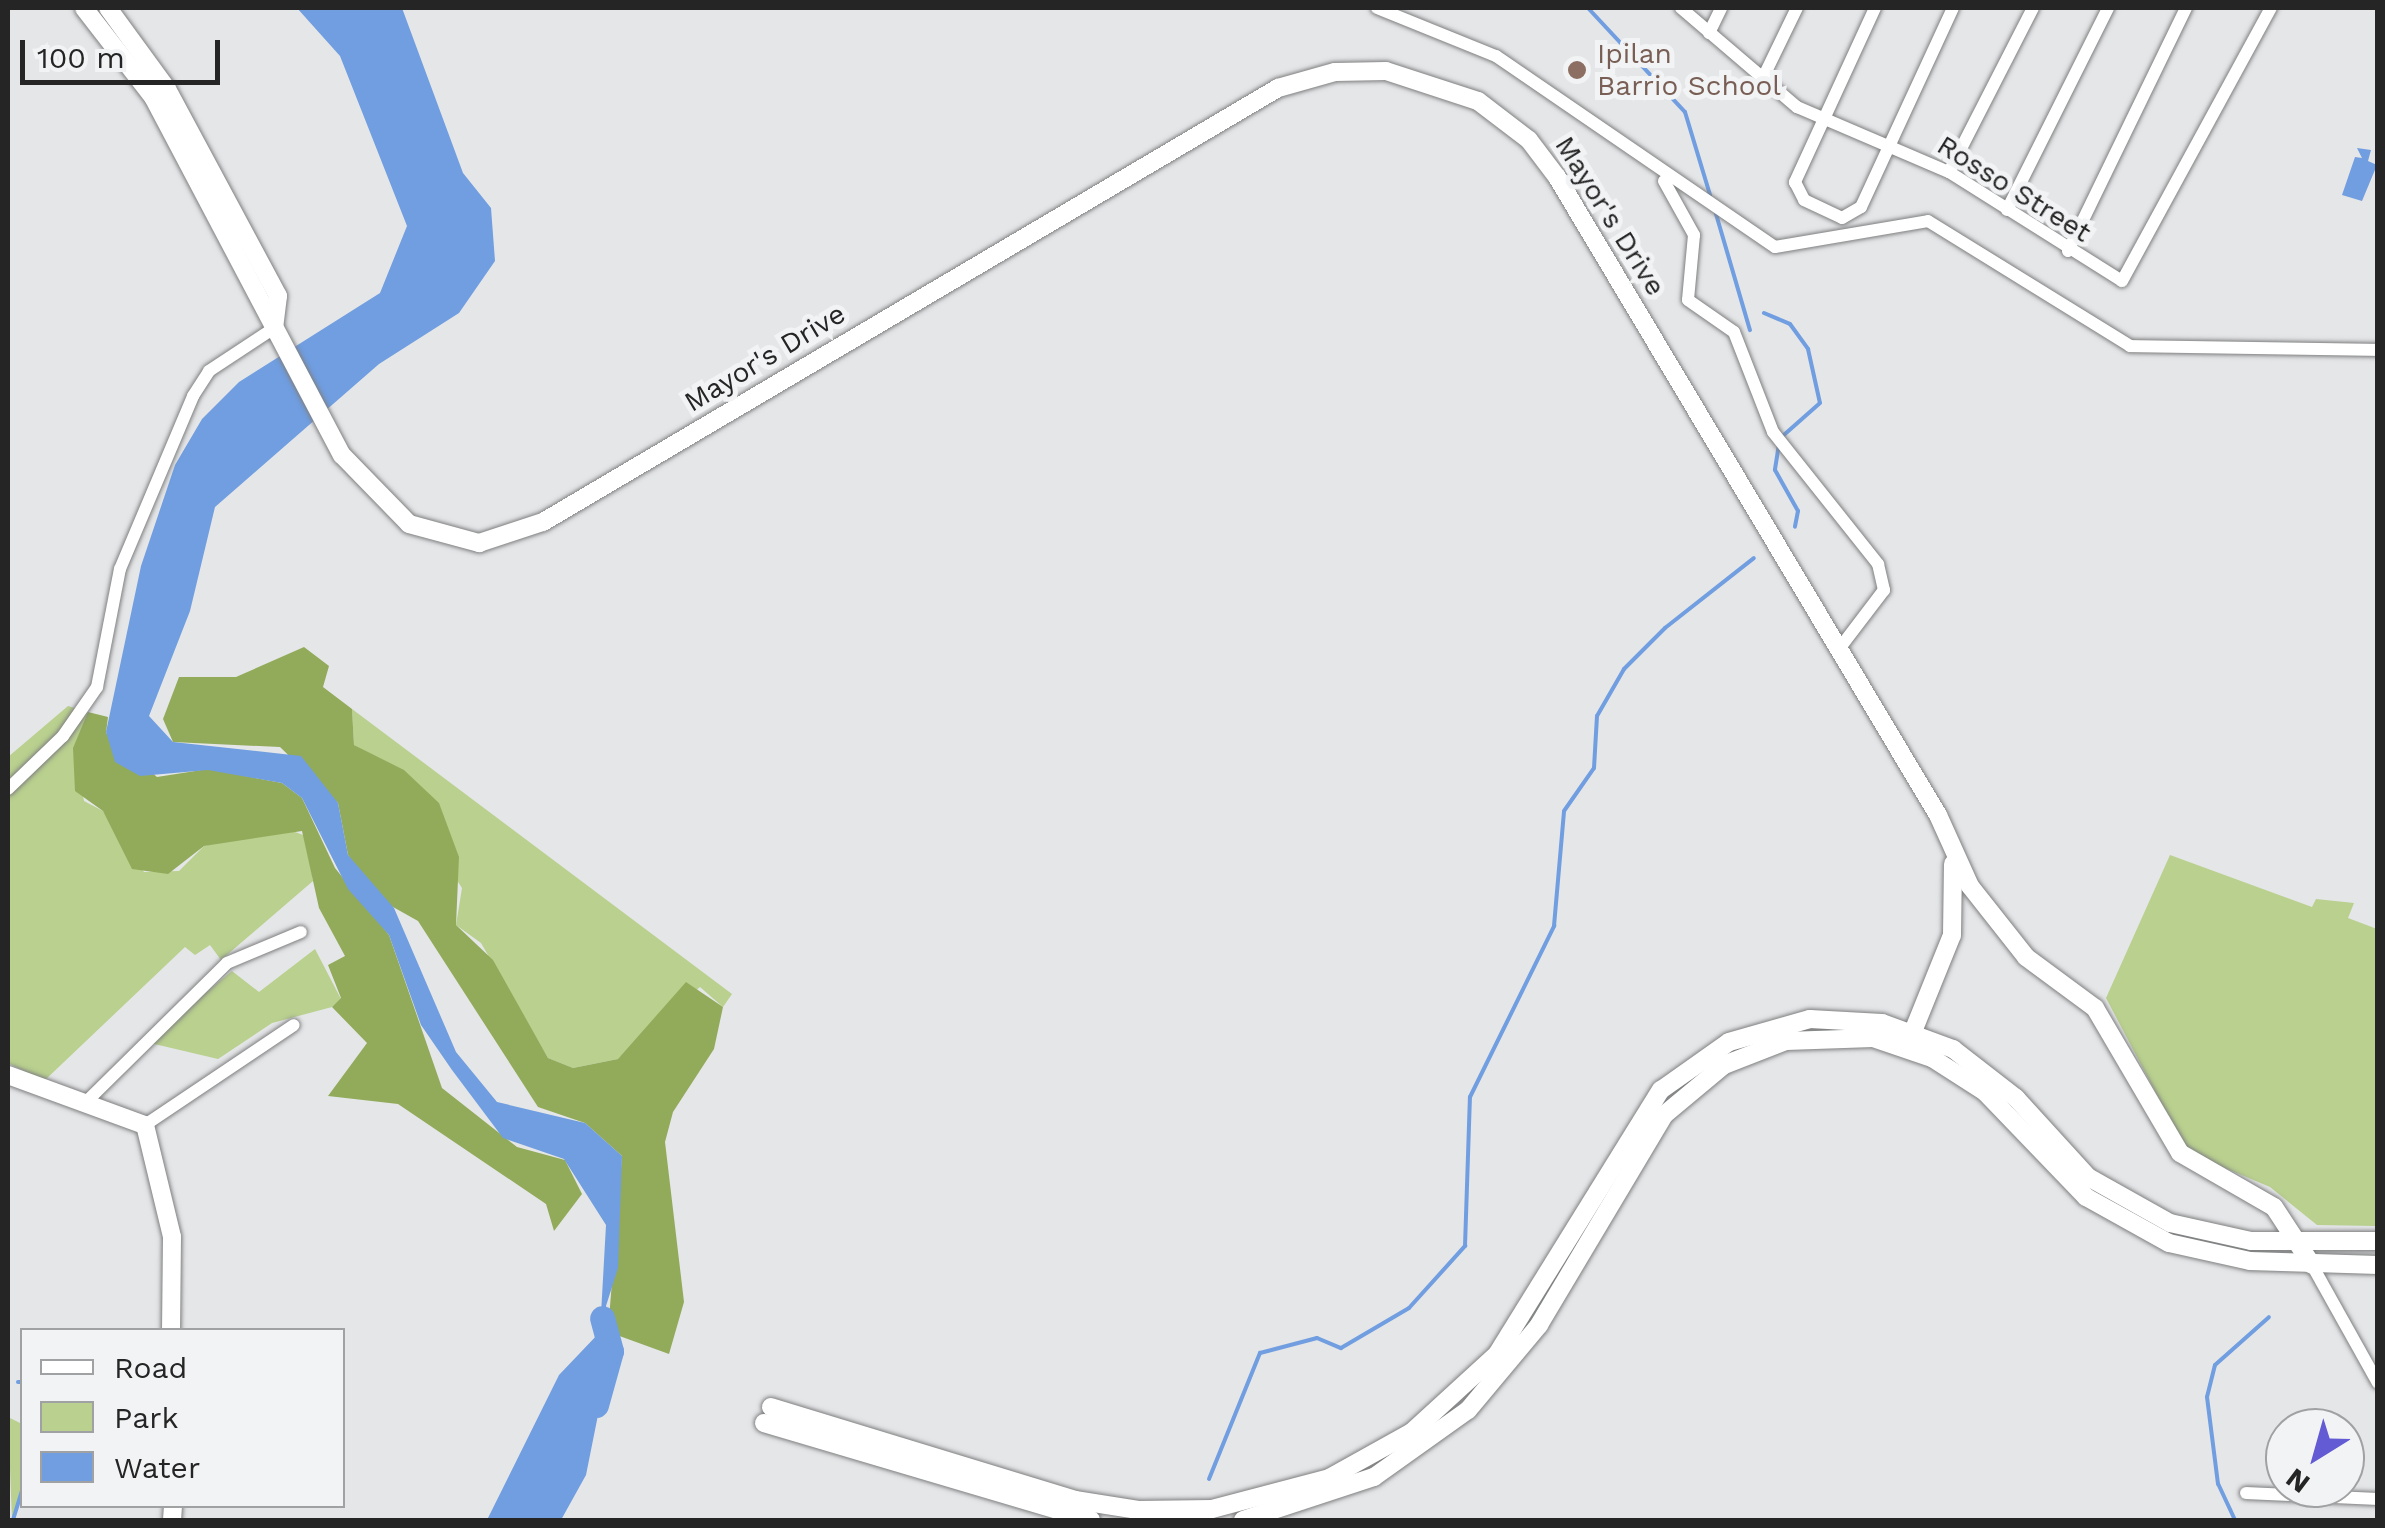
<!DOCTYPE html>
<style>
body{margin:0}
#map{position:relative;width:2385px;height:1528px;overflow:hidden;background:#e5e6e7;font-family:"Work Sans",sans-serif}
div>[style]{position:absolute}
.green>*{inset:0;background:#b9d08e}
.forest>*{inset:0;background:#92ab5b}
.water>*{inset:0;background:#709ee0}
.stream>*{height:4px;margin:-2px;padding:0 2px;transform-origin:2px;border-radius:2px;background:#709ee0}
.river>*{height:25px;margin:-12.5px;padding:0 12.5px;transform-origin:12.5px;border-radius:12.5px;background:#709ee0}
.roads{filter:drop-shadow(0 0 2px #7e7f80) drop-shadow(0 0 2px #7e7f80)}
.street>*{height:12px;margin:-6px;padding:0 6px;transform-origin:6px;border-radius:6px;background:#fff}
.secondary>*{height:18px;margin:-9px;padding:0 9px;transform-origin:9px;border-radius:9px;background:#fff}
.dots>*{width:28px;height:28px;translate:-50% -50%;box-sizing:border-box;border:5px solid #f2f3f4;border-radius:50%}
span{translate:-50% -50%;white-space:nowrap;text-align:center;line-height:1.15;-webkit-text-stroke:10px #f2f3f4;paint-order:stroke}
.education-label{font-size:28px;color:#785e54}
.left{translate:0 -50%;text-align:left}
.street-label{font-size:28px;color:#252526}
.frame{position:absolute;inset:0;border:10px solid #252526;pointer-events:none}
.legend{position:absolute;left:20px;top:1328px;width:325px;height:180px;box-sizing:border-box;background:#f2f3f4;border:2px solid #a0a1a2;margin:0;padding:12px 18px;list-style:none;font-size:30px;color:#252526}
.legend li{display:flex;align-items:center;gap:20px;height:50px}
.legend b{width:50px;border:2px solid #a0a1a2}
.north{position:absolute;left:2265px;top:1408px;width:100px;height:100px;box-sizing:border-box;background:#f2f3f4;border:2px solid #a0a1a2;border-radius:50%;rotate:217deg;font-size:28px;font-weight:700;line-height:40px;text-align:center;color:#252526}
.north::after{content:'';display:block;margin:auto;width:35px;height:45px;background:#625bd4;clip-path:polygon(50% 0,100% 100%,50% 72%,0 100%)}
.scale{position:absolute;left:20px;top:40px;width:200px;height:45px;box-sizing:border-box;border:5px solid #252526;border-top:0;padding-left:12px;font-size:30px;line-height:35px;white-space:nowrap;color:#252526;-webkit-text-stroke:8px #f2f3f4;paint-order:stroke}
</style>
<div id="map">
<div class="green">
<div style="clip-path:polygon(68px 706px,88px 712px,74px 748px,84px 801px,103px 811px,144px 872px,179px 871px,204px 846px,284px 828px,306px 836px,313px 881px,221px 960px,210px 945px,195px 955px,185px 947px,44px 1081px,8px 1063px,8px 757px)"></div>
<div style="clip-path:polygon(352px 709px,732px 994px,723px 1007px,700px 987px,618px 1059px,573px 1068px,548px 1058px,481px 943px,456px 925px,462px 888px,377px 758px,354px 745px)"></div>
<div style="clip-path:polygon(2170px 855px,2312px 907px,2316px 899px,2354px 903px,2348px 918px,2377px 929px,2377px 1226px,2317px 1225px,2270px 1187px,2187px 1152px,2106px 998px)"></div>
<div style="clip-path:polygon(315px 949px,341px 999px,332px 1007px,272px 1023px,218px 1059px,146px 1042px,232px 971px,259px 992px)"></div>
<div style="clip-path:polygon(8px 1417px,22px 1424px,22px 1495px,12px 1520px)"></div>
</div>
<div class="forest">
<div style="clip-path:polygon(304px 647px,329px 666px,323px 687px,352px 709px,354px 745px,404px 770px,439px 803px,459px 857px,456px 925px,493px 960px,548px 1058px,573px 1068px,618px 1059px,686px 982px,723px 1007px,714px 1049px,673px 1112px,665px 1142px,684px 1302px,669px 1354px,614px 1334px,609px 1319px,622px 1156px,585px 1123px,538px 1107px,418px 921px,377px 898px,348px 855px,338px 803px,280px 747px,173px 742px,163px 719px,179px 677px,236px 677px)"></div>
<div style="clip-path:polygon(88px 712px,108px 717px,106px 733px,157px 777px,208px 769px,282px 783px,302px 798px,335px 868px,389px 935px,442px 1088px,517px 1147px,565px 1160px,582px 1194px,554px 1231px,546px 1204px,398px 1104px,328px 1096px,367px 1043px,332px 1007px,341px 998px,328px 965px,345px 956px,319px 908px,302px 831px,204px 846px,168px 874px,132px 869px,103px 811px,75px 791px,73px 748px)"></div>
</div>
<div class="water">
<div style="clip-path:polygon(297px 8px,402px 8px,463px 173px,491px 208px,495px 261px,459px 313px,379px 364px,215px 507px,190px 611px,149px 716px,173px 742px,301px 756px,338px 803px,348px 855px,394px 908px,456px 1052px,497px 1102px,585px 1123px,622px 1156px,618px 1268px,606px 1306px,614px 1335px,586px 1475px,561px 1520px,487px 1520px,559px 1375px,600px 1332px,606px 1225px,564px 1159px,503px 1138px,452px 1070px,421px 1025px,389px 935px,348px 889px,302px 798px,282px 783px,208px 770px,140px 776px,115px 762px,106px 732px,141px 566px,175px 465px,202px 419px,239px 382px,380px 293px,407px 226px,340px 56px)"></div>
<div style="clip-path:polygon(2357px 148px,2371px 150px,2368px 161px,2377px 165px,2362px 201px,2342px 195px,2355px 157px,2362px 158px)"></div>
</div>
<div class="stream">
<div style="left:1588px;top:8px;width:142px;rotate:47deg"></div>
<div style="left:1685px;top:112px;width:87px;rotate:73.2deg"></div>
<div style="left:1716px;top:214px;width:121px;rotate:73.7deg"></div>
<div style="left:1764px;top:313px;width:28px;rotate:23deg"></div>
<div style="left:1790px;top:324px;width:31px;rotate:54deg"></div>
<div style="left:1808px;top:349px;width:55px;rotate:77.5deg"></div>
<div style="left:1820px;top:403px;width:48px;rotate:138.4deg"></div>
<div style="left:1779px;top:444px;width:26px;rotate:99deg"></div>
<div style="left:1775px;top:470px;width:47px;rotate:60.7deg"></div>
<div style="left:1798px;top:511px;width:16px;rotate:101deg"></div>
<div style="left:18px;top:1382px;width:4px"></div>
<div style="left:1209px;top:1479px;width:136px;rotate:-68deg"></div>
<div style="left:1260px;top:1353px;width:59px;rotate:-14.7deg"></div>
<div style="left:1317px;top:1338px;width:26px;rotate:23deg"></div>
<div style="left:1341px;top:1348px;width:79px;rotate:-30.5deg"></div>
<div style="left:1409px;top:1308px;width:84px;rotate:-47.9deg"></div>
<div style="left:1465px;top:1246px;width:149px;rotate:-88.1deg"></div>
<div style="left:1470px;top:1097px;width:191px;rotate:-63.8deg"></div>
<div style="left:1554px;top:926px;width:115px;rotate:-85deg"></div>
<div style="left:1564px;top:811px;width:52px;rotate:-55.1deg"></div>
<div style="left:1594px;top:768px;width:52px;rotate:-86.7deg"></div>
<div style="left:1597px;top:716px;width:54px;rotate:-60.1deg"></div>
<div style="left:1624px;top:669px;width:58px;rotate:-45deg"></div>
<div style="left:1665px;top:628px;width:113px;rotate:-38.2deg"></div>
<div style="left:13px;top:1520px;width:30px;rotate:-73deg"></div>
<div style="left:2235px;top:1520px;width:40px;rotate:-115deg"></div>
<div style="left:2218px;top:1484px;width:88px;rotate:-97.2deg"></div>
<div style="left:2207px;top:1397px;width:33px;rotate:-76deg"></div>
<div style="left:2215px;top:1365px;width:72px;rotate:-41.6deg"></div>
</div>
<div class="river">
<div style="left:596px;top:1405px;width:56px;rotate:-74.5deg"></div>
<div style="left:611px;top:1351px;width:34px;rotate:-105deg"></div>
</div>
<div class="roads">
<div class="street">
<div style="left:1377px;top:8px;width:128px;rotate:22deg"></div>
<div style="left:1496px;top:56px;width:338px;rotate:34.4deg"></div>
<div style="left:1775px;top:247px;width:155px;rotate:-9.6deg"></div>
<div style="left:1928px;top:221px;width:238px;rotate:31.7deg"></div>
<div style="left:2130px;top:346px;width:248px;rotate:0.9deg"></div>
<div style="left:1681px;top:8px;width:153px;rotate:40.5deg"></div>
<div style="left:1797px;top:107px;width:165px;rotate:23.2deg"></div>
<div style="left:1949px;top:172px;width:204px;rotate:32.2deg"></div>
<div style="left:2122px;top:281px;width:311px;rotate:-61.4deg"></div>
<div style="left:1875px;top:8px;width:192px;rotate:114.7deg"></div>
<div style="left:1795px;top:182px;width:20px;rotate:63deg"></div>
<div style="left:1804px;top:200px;width:42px;rotate:25.3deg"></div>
<div style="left:1842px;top:218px;width:22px;rotate:-30deg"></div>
<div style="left:1861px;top:207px;width:219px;rotate:-65.2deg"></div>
<div style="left:1709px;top:33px;width:28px;rotate:-64deg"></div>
<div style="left:1761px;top:82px;width:82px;rotate:-64.1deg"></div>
<div style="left:1949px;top:172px;width:184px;rotate:-62.9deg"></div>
<div style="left:1664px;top:181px;width:62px;rotate:60.9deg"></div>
<div style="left:1694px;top:235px;width:65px;rotate:95.3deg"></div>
<div style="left:1688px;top:300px;width:56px;rotate:34.8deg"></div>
<div style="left:1734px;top:332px;width:107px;rotate:68.7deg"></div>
<div style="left:1773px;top:432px;width:169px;rotate:51.5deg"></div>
<div style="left:1878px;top:564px;width:27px;rotate:77deg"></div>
<div style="left:1884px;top:590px;width:74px;rotate:127.3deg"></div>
<div style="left:2007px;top:210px;width:226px;rotate:-63.4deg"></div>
<div style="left:2068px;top:251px;width:270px;rotate:-64.1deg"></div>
<div style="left:8px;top:789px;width:76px;rotate:-43.9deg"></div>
<div style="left:63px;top:736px;width:60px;rotate:-55.2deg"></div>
<div style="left:97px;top:687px;width:120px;rotate:-79deg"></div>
<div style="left:120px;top:569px;width:188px;rotate:-67.1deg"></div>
<div style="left:193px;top:396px;width:30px;rotate:-57deg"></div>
<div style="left:209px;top:371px;width:78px;rotate:-33.5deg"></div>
<div style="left:83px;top:1105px;width:202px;rotate:-44.6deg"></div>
<div style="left:227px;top:963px;width:80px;rotate:-22.7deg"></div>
<div style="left:145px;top:1125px;width:179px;rotate:-33.9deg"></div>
<div style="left:2312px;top:1265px;width:135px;rotate:60.8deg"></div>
<div style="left:2246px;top:1493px;width:132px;rotate:2.6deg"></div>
</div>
<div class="secondary">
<div style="left:84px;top:8px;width:113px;rotate:52.2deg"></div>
<div style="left:153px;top:97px;width:405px;rotate:62.2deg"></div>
<div style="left:342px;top:455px;width:96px;rotate:45.8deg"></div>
<div style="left:409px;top:524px;width:73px;rotate:15.2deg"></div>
<div style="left:479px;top:543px;width:67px;rotate:-18.2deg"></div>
<div style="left:543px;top:522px;width:854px;rotate:-30.56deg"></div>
<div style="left:1278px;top:88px;width:59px;rotate:-15.7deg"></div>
<div style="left:1335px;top:72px;width:51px;rotate:-1.1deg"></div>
<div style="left:1386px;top:71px;width:97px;rotate:18.1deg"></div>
<div style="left:1478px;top:101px;width:64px;rotate:37.4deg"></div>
<div style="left:1529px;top:140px;width:46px;rotate:52.9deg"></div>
<div style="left:1557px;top:177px;width:743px;rotate:59.16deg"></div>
<div style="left:1938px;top:815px;width:78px;rotate:65.7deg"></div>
<div style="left:1970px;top:886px;width:90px;rotate:51.7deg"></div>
<div style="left:2026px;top:957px;width:86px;rotate:36.5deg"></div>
<div style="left:2095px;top:1008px;width:168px;rotate:59.6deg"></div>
<div style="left:2180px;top:1153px;width:108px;rotate:29.9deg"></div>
<div style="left:2274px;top:1207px;width:69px;rotate:56.8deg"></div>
<div style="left:108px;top:8px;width:100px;rotate:53.9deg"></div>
<div style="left:167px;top:89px;width:235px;rotate:61.8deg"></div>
<div style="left:278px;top:296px;width:32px;rotate:97deg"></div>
<div style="left:1910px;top:1039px;width:112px;rotate:-68deg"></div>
<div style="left:1952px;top:935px;width:71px;rotate:-89.2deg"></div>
<div style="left:8px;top:1075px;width:146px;rotate:20.1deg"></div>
<div style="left:145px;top:1125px;width:115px;rotate:76.4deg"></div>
<div style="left:172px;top:1237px;width:93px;rotate:90.6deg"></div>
<div style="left:771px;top:1407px;width:318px;rotate:17deg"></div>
<div style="left:1075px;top:1500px;width:64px;rotate:9deg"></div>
<div style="left:1138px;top:1510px;width:74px;rotate:-0.8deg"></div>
<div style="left:1212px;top:1509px;width:121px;rotate:-14.8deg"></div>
<div style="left:1329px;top:1478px;width:95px;rotate:-29deg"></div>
<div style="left:1412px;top:1432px;width:115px;rotate:-42.5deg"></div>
<div style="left:1497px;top:1354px;width:311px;rotate:-58.2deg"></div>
<div style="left:1661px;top:1090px;width:83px;rotate:-35.2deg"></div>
<div style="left:1729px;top:1042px;width:84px;rotate:-15.9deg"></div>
<div style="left:1810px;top:1019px;width:72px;rotate:3.2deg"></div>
<div style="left:1882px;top:1023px;width:76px;rotate:20.1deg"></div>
<div style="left:1953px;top:1049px;width:80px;rotate:37.9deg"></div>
<div style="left:2016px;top:1098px;width:107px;rotate:47.7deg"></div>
<div style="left:2088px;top:1177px;width:94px;rotate:29.3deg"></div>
<div style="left:2170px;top:1223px;width:83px;rotate:12.5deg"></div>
<div style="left:2251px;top:1241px;width:127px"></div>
<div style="left:764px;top:1423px;width:341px;rotate:16.5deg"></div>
<div style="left:172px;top:1520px;width:14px;rotate:-86deg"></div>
<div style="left:1243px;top:1520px;width:138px;rotate:-18.2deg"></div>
<div style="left:1374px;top:1477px;width:115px;rotate:-35.5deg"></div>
<div style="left:1468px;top:1410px;width:111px;rotate:-50.1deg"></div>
<div style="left:1539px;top:1325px;width:244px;rotate:-59.2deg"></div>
<div style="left:1664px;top:1115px;width:78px;rotate:-39.8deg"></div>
<div style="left:1724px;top:1065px;width:66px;rotate:-21.2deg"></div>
<div style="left:1786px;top:1041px;width:87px;rotate:-2deg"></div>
<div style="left:1873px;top:1038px;width:62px;rotate:18.7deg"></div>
<div style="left:1932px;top:1058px;width:63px;rotate:32.7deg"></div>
<div style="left:1985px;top:1092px;width:146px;rotate:46.1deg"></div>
<div style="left:2086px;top:1197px;width:95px;rotate:29deg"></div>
<div style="left:2169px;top:1243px;width:83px;rotate:12.5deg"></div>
<div style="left:2250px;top:1261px;width:128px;rotate:1.8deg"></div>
</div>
</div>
<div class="dots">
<div style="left:1577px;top:70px;background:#8d6e63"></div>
</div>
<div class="education-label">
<span class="left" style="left:1597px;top:70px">Ipilan<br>Barrio School</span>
</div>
<div class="street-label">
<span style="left:2014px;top:189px;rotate:32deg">Rosso Street</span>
<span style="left:1610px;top:216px;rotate:58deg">Mayor's Drive</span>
<span style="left:765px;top:358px;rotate:-31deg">Mayor's Drive</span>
</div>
<div class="frame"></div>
<ul class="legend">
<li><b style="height:12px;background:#fff"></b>Road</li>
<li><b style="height:28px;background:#b9d08e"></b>Park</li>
<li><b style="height:28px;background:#709ee0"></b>Water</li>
</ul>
<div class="north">N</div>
<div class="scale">100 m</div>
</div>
